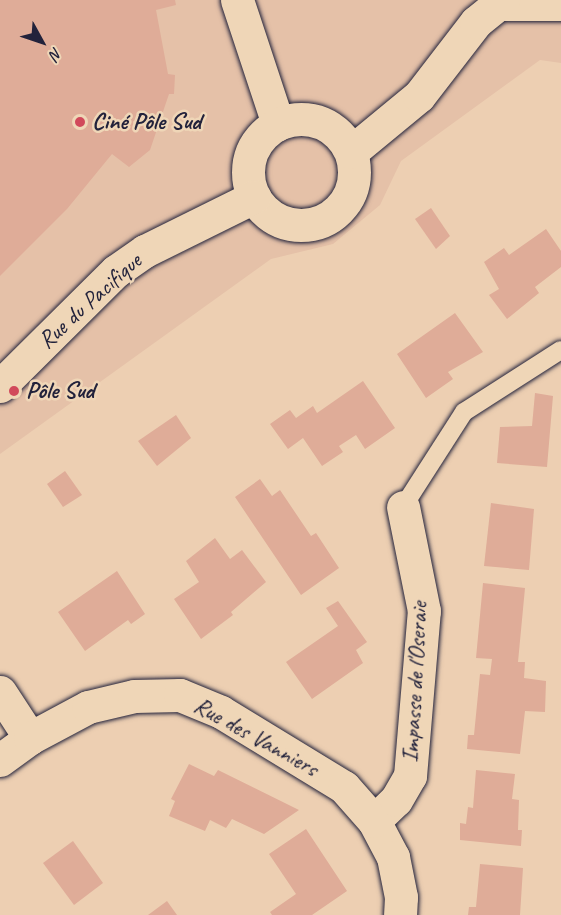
<!DOCTYPE html>
<meta charset="utf-8">
<style>
body{margin:0}
#map{position:relative;width:561px;height:915px;overflow:hidden;background:#edcfb2;font-family:Caveat,sans-serif}
div>[style]{position:absolute}
.built>*{inset:0;background:#e5c1a8}
.building>*{inset:0;background:#dfac98}
.roads{filter:drop-shadow(0 0 2px #22223b) drop-shadow(0 0 2px #22223b)}
.service>*{height:18px;margin:-9px;padding:0 9px;transform-origin:9px;border-radius:9px;background:#efd6b7}
.minor>*{height:33px;margin:-16.5px;padding:0 16.5px;transform-origin:16.5px;border-radius:16.5px;background:#efd6b7}
.minor>.ring{margin:-16.5px;padding:0;box-sizing:content-box;background:none;border:33px solid #efd6b7;border-radius:50%}
.dots>*{width:16px;height:16px;translate:-50% -50%;box-sizing:border-box;border:3px solid #efd6b7;border-radius:50%}
span{translate:-50% -50%;white-space:nowrap;text-align:center;line-height:1.15;-webkit-text-stroke:5px #efd6b7;paint-order:stroke}
.poi-label{font-size:24px;color:#22223b;font-weight:700}
.left{translate:0 -50%;text-align:left}
.street-label{font-size:24px;color:#22223b}
.north{position:absolute;left:12px;top:12px;width:60px;height:60px;-webkit-text-stroke:4px #efd6b7;paint-order:stroke;rotate:130deg;font-size:16px;font-weight:700;line-height:24px;text-align:center;color:#22223b}
.north::after{content:'';display:block;margin:auto;width:21px;height:27px;background:#22223b;clip-path:polygon(50% 0,100% 100%,50% 72%,0 100%)}
</style>
<div id="map">
<div class="built">
<div style="clip-path:polygon(0 0,561px 0,561px 63px,540px 60px,401px 161px,380px 205px,333px 244px,271px 259px,0 454px)"></div>
</div>
<div class="building">
<div style="clip-path:polygon(0 0,175px 0,176px 5px,156px 10px,168px 74px,175px 75px,174px 94px,169px 94px,150px 150px,129px 167px,112px 154px,67px 209px,0 276px)"></div>
<div style="clip-path:polygon(431px 208px,450px 236px,436px 249px,415px 219px)"></div>
<div style="clip-path:polygon(546px 229px,561px 251px,561px 267px,535px 287px,539px 293px,507px 319px,489px 295px,499px 289px,484px 262px,504px 248px,509px 255px)"></div>
<div style="clip-path:polygon(455px 313px,483px 352px,448px 372px,453px 379px,426px 398px,397px 354px)"></div>
<div style="clip-path:polygon(363px 381px,395px 428px,365px 449px,356px 435px,339px 446px,343px 452px,322px 466px,303px 438px,288px 449px,270px 424px,290px 410px,296px 418px,313px 406px,317px 413px)"></div>
<div style="clip-path:polygon(535px 393px,553px 396px,547px 467px,497px 463px,500px 427px,532px 426px)"></div>
<div style="clip-path:polygon(176px 415px,191px 438px,157px 466px,138px 441px)"></div>
<div style="clip-path:polygon(65px 471px,82px 495px,63px 507px,47px 484px)"></div>
<div style="clip-path:polygon(260px 479px,272px 496px,280px 490px,311px 536px,316px 533px,339px 568px,301px 595px,235px 497px)"></div>
<div style="clip-path:polygon(491px 503px,534px 509px,529px 570px,484px 566px)"></div>
<div style="clip-path:polygon(215px 538px,230px 559px,242px 550px,266px 582px,231px 612px,233px 615px,201px 639px,174px 599px,199px 582px,186px 561px)"></div>
<div style="clip-path:polygon(117px 571px,145px 614px,131px 624px,128px 620px,85px 651px,58px 612px)"></div>
<div style="clip-path:polygon(483px 583px,525px 588px,518px 662px,525px 662px,524px 678px,546px 681px,545px 712px,525px 711px,520px 754px,467px 749px,468px 735px,474px 735px,480px 674px,490px 675px,492px 659px,476px 658px)"></div>
<div style="clip-path:polygon(338px 601px,367px 642px,356px 650px,363px 663px,312px 699px,286px 662px,338px 626px,326px 608px)"></div>
<div style="clip-path:polygon(189px 764px,214px 776px,218px 770px,299px 810px,264px 834px,232px 819px,226px 828px,210px 820px,205px 831px,169px 816px,175px 801px,171px 799px)"></div>
<div style="clip-path:polygon(476px 770px,515px 774px,512px 799px,519px 800px,518px 830px,522px 830px,521px 846px,460px 840px,460px 823px,466px 824px,468px 807px,473px 808px)"></div>
<div style="clip-path:polygon(306px 829px,347px 891px,312px 915px,272px 915px,270px 912px,296px 894px,269px 854px)"></div>
<div style="clip-path:polygon(73px 841px,103px 883px,74px 905px,43px 863px)"></div>
<div style="clip-path:polygon(480px 864px,523px 868px,520px 915px,468px 915px,469px 907px,476px 907px)"></div>
<div style="clip-path:polygon(167px 901px,177px 915px,148px 915px)"></div>
</div>
<div class="roads">
<div class="service">
<div style="left:403px;top:507px;width:113px;rotate:-57.3deg"></div>
<div style="left:464px;top:412px;width:115px;rotate:-32.6deg"></div>
</div>
<div class="minor">
<div style="left:237px;top:0;width:131px;rotate:71.7deg"></div>
<div style="left:499px;top:4px;width:62px"></div>
<div class="ring" style="left:248px;top:119px;width:73px;height:73px"></div>
<div style="left:351px;top:152px;width:88px;rotate:-39.5deg"></div>
<div style="left:419px;top:96px;width:93px;rotate:-52.4deg"></div>
<div style="left:476px;top:22px;width:35px;rotate:-39deg"></div>
<div style="left:0;top:386px;width:163px;rotate:-44.8deg"></div>
<div style="left:116px;top:271px;width:35px;rotate:-35deg"></div>
<div style="left:145px;top:251px;width:122px;rotate:-26.4deg"></div>
<div style="left:0;top:692px;width:55px;rotate:56.9deg"></div>
<div style="left:0;top:760px;width:37px;rotate:-36deg"></div>
<div style="left:30px;top:738px;width:66px;rotate:-28.1deg"></div>
<div style="left:88px;top:707px;width:47px;rotate:-13.4deg"></div>
<div style="left:134px;top:696px;width:46px;rotate:-1.2deg"></div>
<div style="left:180px;top:695px;width:44px;rotate:22.5deg"></div>
<div style="left:221px;top:712px;width:144px;rotate:31.4deg"></div>
<div style="left:344px;top:787px;width:45px;rotate:48.6deg"></div>
<div style="left:374px;top:821px;width:41px;rotate:62.2deg"></div>
<div style="left:393px;top:857px;width:41px;rotate:78.7deg"></div>
<div style="left:401px;top:897px;width:18px;rotate:93deg"></div>
<div style="left:374px;top:821px;width:30px;rotate:-44deg"></div>
<div style="left:396px;top:800px;width:28px;rotate:-60deg"></div>
<div style="left:410px;top:776px;width:166px;rotate:-85.2deg"></div>
<div style="left:424px;top:611px;width:106px;rotate:-101.4deg"></div>
</div>
</div>
<div class="dots">
<div style="left:80px;top:122px;background:#d1495b"></div>
<div style="left:14px;top:391px;background:#d1495b"></div>
</div>
<div class="poi-label">
<span class="left" style="left:92px;top:122px">Ciné Pôle Sud</span>
<span class="left" style="left:26px;top:391px">Pôle Sud</span>
</div>
<div class="street-label">
<span style="left:90px;top:301px;rotate:-42deg">Rue du Pacifique</span>
<span style="left:415px;top:682px;rotate:-87deg">Impasse de l'Oseraie</span>
<span style="left:256px;top:737px;rotate:29deg">Rue des Vanniers</span>
</div>
<div class="north">N</div>
</div>
